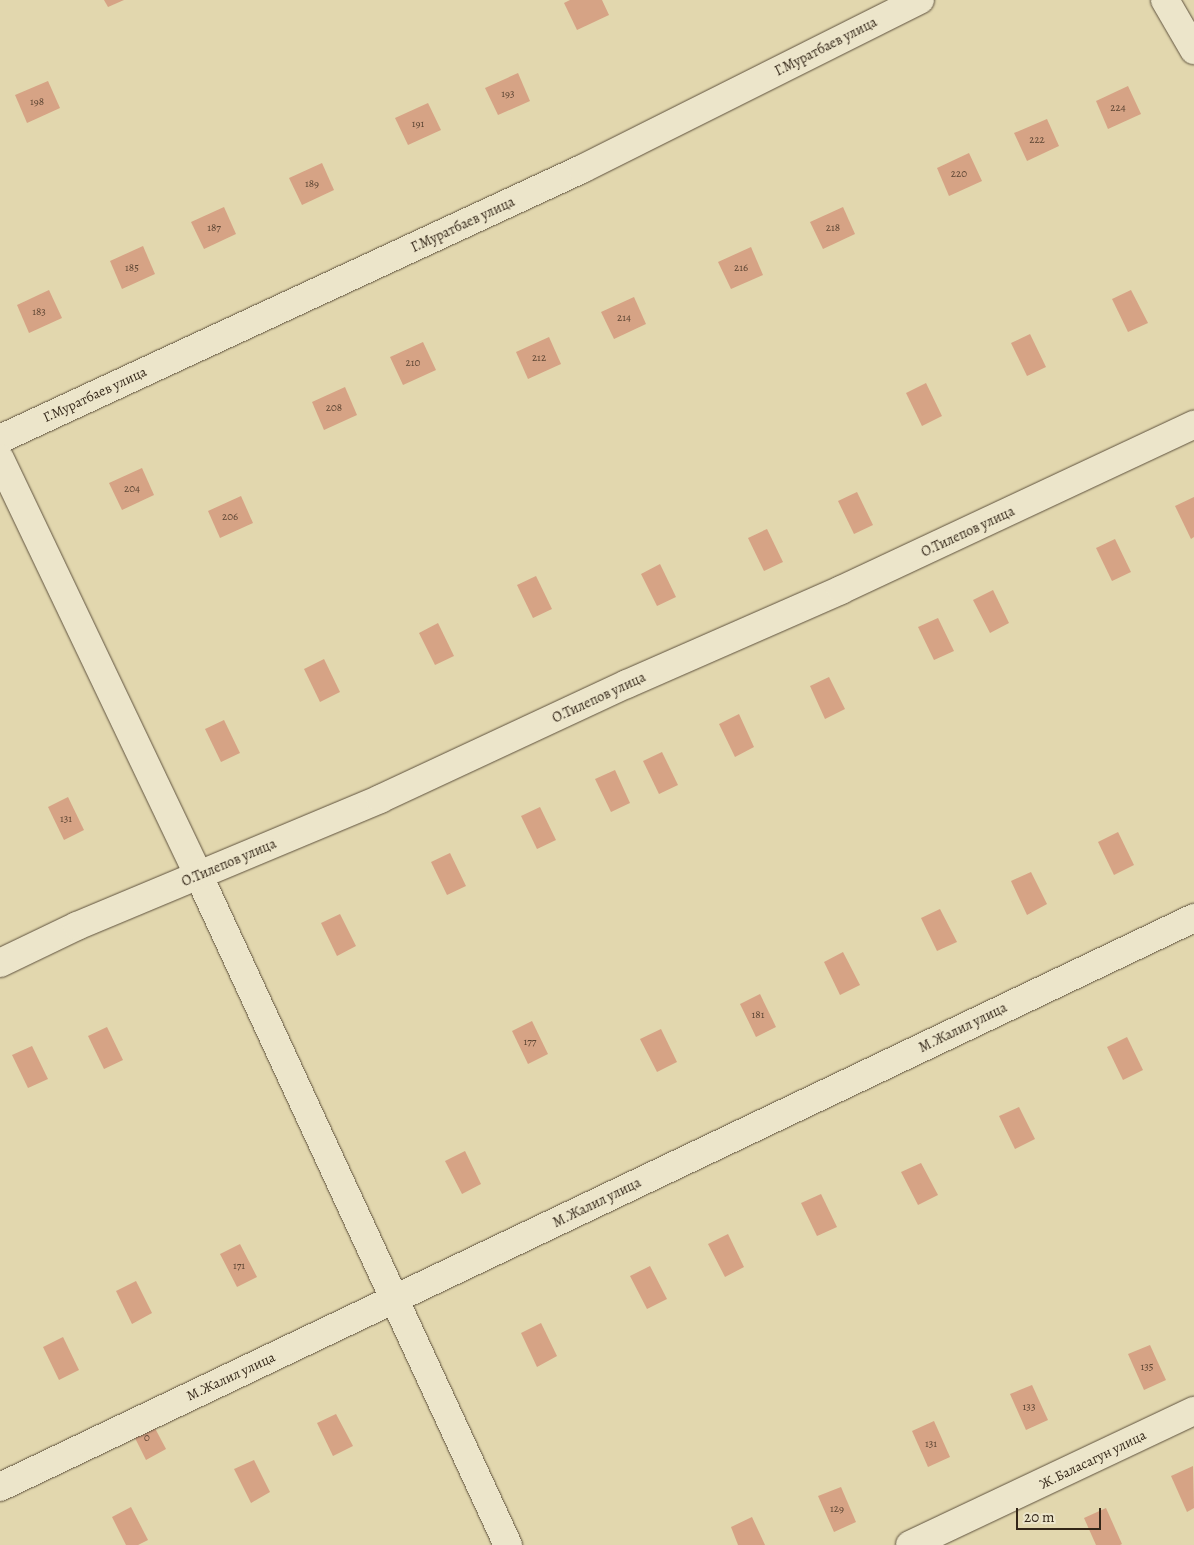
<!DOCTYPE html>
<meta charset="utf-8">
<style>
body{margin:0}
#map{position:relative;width:1194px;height:1545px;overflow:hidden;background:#e2d7ae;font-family:Alegreya,serif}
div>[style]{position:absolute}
.building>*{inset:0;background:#d6a385}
.roads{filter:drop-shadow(0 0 1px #5f523e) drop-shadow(0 0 1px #5f523e)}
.street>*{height:28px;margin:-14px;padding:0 14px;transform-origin:14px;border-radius:14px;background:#ece5ca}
span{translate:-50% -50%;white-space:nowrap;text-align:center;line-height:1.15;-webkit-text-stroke:5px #ece5ca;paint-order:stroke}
.number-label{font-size:11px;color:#5c4533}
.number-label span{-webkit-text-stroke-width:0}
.street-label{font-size:14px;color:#332618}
.scale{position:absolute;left:1016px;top:1508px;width:85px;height:22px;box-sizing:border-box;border:2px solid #332618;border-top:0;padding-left:6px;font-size:15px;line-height:18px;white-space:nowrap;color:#332618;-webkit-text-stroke:4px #ece5ca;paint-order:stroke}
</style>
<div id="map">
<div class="building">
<div style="clip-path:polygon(104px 0,124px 0,108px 7px)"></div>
<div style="clip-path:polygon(570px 0,602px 0,609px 15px,577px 30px,564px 3px)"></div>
<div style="clip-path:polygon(518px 73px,530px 101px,498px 115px,485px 88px)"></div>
<div style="clip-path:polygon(48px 81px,60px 108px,27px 123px,15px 95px)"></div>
<div style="clip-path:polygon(1128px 86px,1141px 114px,1108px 129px,1096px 101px)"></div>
<div style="clip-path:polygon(428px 103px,441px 130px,408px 145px,395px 118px)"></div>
<div style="clip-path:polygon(1047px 119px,1059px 146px,1027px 161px,1014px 133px)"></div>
<div style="clip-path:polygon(969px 153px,982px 181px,949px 196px,937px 168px)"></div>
<div style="clip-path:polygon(322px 163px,334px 190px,302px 205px,289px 178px)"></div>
<div style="clip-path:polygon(224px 207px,236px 234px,204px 249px,191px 222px)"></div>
<div style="clip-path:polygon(843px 207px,855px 234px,823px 249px,810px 222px)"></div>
<div style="clip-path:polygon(143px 246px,155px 274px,122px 289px,110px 261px)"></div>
<div style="clip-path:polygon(751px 247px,763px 275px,731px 289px,718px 262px)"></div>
<div style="clip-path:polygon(49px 290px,62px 318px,29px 333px,17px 305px)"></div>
<div style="clip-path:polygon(1131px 290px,1148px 323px,1128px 332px,1112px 299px)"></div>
<div style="clip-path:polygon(634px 297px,646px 324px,614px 339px,601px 312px)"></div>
<div style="clip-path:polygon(1030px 334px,1046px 367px,1027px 376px,1011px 343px)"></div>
<div style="clip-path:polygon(549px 337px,561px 364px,528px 379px,516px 352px)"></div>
<div style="clip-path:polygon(423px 342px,436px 370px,403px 385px,390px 357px)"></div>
<div style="clip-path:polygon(926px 383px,942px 416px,922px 426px,906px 393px)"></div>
<div style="clip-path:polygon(345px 387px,357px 415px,324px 430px,312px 402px)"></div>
<div style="clip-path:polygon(142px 468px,154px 495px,122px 510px,109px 483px)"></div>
<div style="clip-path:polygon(857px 492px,873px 525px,854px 534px,838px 501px)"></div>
<div style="clip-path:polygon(241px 496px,253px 523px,220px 538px,208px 511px)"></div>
<div style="clip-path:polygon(1194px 497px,1194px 537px,1191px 539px,1175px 506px)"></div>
<div style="clip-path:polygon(767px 529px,783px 562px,764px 571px,748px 538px)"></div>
<div style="clip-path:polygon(1115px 539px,1131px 572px,1112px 581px,1096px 548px)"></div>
<div style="clip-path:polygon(660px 564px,676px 597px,657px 606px,641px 574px)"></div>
<div style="clip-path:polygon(536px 576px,552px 609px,533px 618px,517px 585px)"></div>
<div style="clip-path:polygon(993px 590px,1009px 623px,990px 633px,973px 600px)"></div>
<div style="clip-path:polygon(938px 618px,954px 651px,934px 660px,918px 627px)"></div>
<div style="clip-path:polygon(438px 623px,454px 656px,435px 665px,419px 633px)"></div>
<div style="clip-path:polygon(324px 659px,340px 692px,320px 702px,304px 669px)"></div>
<div style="clip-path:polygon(829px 677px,845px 709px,825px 719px,810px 686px)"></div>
<div style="clip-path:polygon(739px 714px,754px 747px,735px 757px,719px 724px)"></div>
<div style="clip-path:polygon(224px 720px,240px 753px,221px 762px,205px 729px)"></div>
<div style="clip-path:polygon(662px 752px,678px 785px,659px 794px,643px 761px)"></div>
<div style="clip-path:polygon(615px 770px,630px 803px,611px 812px,595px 779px)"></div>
<div style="clip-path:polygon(68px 797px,84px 830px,64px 840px,48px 807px)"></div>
<div style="clip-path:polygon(540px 807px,556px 840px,537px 849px,521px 816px)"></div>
<div style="clip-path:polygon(1118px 832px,1134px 865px,1114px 875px,1098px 842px)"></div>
<div style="clip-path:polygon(450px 853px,466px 886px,447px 895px,431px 862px)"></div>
<div style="clip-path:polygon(1031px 872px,1047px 904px,1027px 915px,1011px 881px)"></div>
<div style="clip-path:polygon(940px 909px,957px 942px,937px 951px,921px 918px)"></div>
<div style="clip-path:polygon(340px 914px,356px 946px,337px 956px,321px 923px)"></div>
<div style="clip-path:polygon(843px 952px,860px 985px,840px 995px,824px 962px)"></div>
<div style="clip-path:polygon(760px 994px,776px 1027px,756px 1037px,740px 1004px)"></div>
<div style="clip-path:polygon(532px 1021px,548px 1054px,528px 1064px,512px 1031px)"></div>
<div style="clip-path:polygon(107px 1027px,123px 1060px,104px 1069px,88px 1036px)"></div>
<div style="clip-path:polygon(661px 1029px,677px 1062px,657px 1072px,640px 1039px)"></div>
<div style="clip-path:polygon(1127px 1037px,1143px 1070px,1123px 1080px,1107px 1047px)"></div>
<div style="clip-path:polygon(32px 1046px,48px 1079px,28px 1088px,12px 1055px)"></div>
<div style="clip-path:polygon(1019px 1107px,1035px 1139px,1015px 1149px,999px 1116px)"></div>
<div style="clip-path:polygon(465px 1151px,481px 1184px,462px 1194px,445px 1161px)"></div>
<div style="clip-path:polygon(921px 1163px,938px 1195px,918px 1205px,901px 1172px)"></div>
<div style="clip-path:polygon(821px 1194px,837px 1227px,817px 1236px,801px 1203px)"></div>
<div style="clip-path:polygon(728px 1234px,744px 1267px,725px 1277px,708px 1244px)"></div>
<div style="clip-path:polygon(240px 1244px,257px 1277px,237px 1287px,220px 1254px)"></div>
<div style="clip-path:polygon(650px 1266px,667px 1299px,647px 1309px,630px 1276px)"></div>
<div style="clip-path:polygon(136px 1281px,152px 1313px,132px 1324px,116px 1291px)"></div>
<div style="clip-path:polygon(541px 1323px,557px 1356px,537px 1367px,521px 1333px)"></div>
<div style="clip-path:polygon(63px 1337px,79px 1370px,59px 1380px,43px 1347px)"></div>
<div style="clip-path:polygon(1150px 1345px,1166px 1380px,1144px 1390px,1128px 1354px)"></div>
<div style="clip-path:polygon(1032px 1385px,1048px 1420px,1026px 1430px,1010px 1394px)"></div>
<div style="clip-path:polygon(336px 1414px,353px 1446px,333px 1456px,317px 1423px)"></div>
<div style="clip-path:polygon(149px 1417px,166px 1449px,146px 1460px,129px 1426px)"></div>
<div style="clip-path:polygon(934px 1421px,950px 1457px,928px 1467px,912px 1431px)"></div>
<div style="clip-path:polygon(254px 1460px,270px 1492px,251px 1503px,234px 1469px)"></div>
<div style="clip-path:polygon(1193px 1466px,1194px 1508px,1187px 1512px,1171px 1476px)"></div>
<div style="clip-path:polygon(841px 1487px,856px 1522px,834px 1532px,818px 1496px)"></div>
<div style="clip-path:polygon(131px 1507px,148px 1540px,138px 1545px,126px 1545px,112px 1517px)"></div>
<div style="clip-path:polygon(1106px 1508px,1122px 1544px,1120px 1545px,1096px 1545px,1084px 1518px)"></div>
<div style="clip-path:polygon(752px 1517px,765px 1545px,738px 1545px,731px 1527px)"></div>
</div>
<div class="roads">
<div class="street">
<div style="left:1165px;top:0;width:58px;rotate:59.9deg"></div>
<div style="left:0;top:439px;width:642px;rotate:-24.89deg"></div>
<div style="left:582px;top:169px;width:378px;rotate:-26.6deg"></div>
<div style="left:0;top:459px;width:462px;rotate:64.5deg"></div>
<div style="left:199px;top:876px;width:737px;rotate:65.21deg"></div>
<div style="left:0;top:963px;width:85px;rotate:-25.7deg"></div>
<div style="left:77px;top:926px;width:329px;rotate:-22.7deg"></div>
<div style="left:380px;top:799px;width:272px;rotate:-25deg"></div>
<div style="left:627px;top:684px;width:234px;rotate:-23.7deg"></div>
<div style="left:841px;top:590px;width:390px;rotate:-25.1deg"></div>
<div style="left:0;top:1487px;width:1323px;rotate:-25.48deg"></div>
<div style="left:910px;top:1545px;width:314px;rotate:-25.3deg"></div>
</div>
</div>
<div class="number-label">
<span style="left:508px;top:94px">193</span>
<span style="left:37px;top:102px">198</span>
<span style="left:1118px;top:108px">224</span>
<span style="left:418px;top:124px">191</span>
<span style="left:1037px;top:140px">222</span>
<span style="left:959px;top:174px">220</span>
<span style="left:312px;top:184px">189</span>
<span style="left:214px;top:228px">187</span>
<span style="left:833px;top:228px">218</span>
<span style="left:132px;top:268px">185</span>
<span style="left:741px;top:268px">216</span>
<span style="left:39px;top:312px">183</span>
<span style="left:624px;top:318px">214</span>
<span style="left:539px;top:358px">212</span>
<span style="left:413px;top:363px">210</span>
<span style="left:334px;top:408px">208</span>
<span style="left:132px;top:489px">204</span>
<span style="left:230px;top:517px">206</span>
<span style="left:66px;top:819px">131</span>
<span style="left:758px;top:1015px">181</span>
<span style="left:530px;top:1042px">177</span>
<span style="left:239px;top:1266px">171</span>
<span style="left:1147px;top:1367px">135</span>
<span style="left:1029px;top:1407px">133</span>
<span style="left:147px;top:1438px">0</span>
<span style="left:931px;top:1444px">131</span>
<span style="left:837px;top:1509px">129</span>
</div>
<div class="street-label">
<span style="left:826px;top:47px;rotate:-27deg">Г.Муратбаев улица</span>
<span style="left:463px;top:225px;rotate:-25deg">Г.Муратбаев улица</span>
<span style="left:95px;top:395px;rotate:-25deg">Г.Муратбаев улица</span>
<span style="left:968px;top:532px;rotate:-25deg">О.Тилепов улица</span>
<span style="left:599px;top:698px;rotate:-25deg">О.Тилепов улица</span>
<span style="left:229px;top:863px;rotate:-23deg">О.Тилепов улица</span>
<span style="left:963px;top:1028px;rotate:-26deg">М.Жалил улица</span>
<span style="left:597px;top:1203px;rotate:-26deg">М.Жалил улица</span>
<span style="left:231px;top:1377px;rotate:-25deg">М.Жалил улица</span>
<span style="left:1093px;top:1460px;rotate:-26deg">Ж.Баласагун улица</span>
</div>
<div class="scale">20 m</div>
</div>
